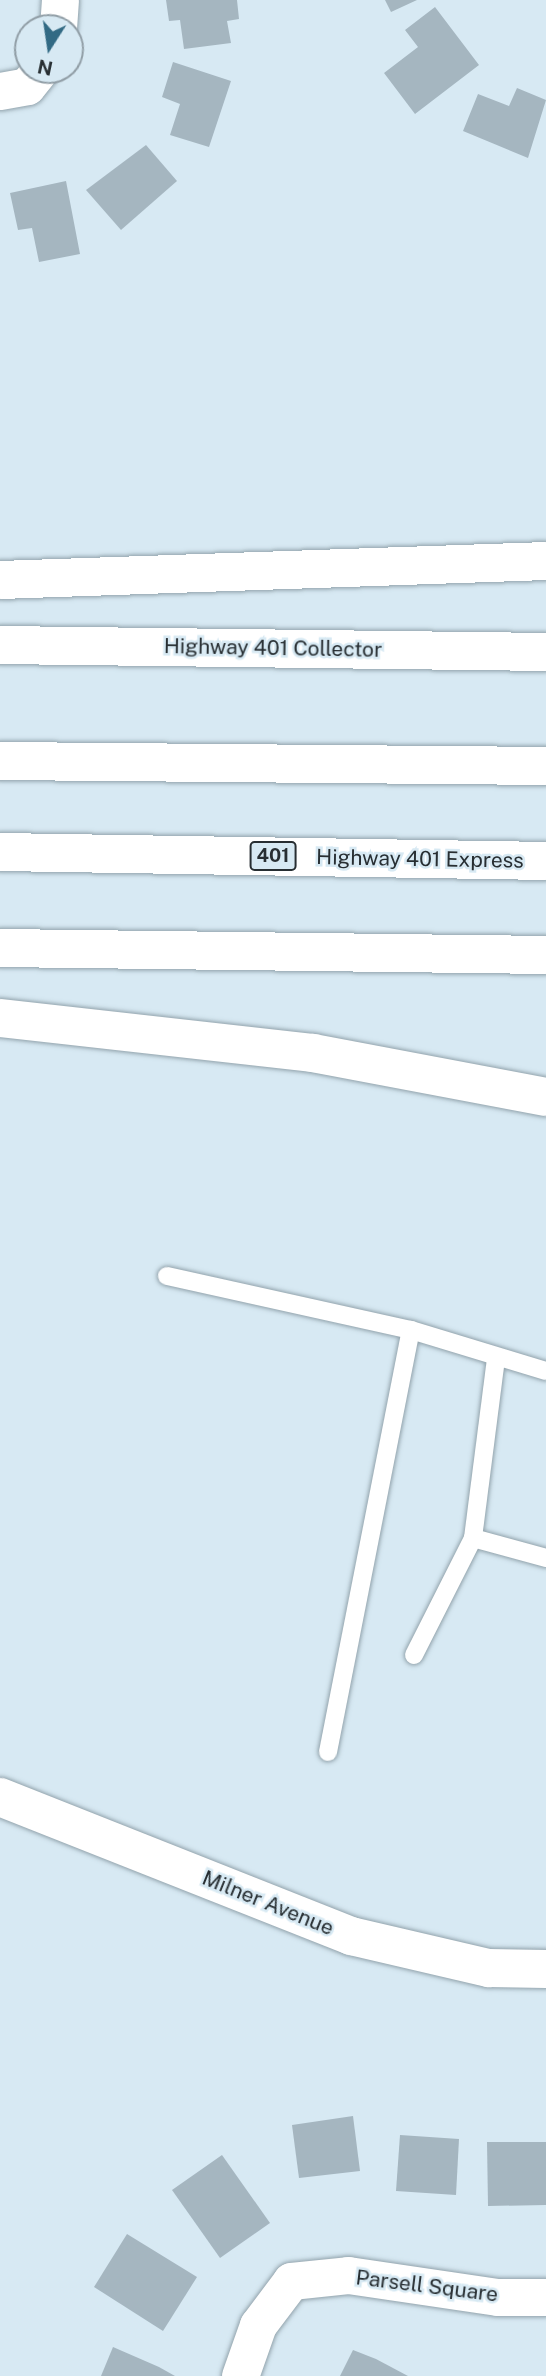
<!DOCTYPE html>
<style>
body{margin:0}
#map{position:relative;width:546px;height:2376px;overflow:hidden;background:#d7e9f3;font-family:"Public Sans",sans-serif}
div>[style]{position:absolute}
.building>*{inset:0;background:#a5b6c0}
.roads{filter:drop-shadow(0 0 2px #92a3ac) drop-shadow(0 0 2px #92a3ac)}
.lane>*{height:18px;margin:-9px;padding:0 9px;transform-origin:9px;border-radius:9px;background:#fff}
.street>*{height:37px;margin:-18.5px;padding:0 18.5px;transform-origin:18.5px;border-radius:18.5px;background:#fff}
.secondary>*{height:38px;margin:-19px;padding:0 19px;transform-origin:19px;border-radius:19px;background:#fff}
.highway>*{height:38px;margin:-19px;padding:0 19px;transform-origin:19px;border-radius:19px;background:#fff}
span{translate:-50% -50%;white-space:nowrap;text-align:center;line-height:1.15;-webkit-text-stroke:5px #d7e9f3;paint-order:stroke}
.shield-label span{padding:2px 5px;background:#d7e9f3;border:2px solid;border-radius:5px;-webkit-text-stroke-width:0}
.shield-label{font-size:19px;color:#272e32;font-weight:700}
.street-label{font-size:21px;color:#272e32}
.north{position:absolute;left:14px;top:14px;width:70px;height:70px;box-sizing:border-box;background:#d7e9f3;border:2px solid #919ea6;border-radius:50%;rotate:192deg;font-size:19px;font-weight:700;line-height:28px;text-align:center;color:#272e32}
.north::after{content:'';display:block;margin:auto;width:24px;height:32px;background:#326a84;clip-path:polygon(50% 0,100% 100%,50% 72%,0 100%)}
</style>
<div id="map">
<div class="building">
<div style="clip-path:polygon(166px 0,237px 0,239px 19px,227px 21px,231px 43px,184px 49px,180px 20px,169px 21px)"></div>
<div style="clip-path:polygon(385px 0,417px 0,391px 12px)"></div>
<div style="clip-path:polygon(435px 7px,479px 65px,415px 114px,384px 73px,418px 47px,405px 30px)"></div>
<div style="clip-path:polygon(173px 62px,231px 81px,209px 147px,170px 135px,180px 104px,162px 97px)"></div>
<div style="clip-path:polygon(517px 88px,546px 100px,528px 158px,463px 131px,478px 94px,509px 106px)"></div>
<div style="clip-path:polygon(146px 145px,177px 181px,121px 230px,86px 190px)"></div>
<div style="clip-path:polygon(66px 181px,80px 254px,39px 262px,32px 228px,18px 230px,10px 193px)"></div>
<div style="clip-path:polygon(353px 2116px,360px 2171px,299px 2178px,292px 2125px)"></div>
<div style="clip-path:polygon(400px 2135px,459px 2139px,456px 2195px,396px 2191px)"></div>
<div style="clip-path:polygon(487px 2142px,546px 2142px,546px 2205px,488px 2206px)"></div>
<div style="clip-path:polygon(222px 2155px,270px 2223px,220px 2258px,172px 2190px)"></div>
<div style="clip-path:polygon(127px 2234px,197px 2277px,163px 2331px,94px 2287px)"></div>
<div style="clip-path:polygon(113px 2347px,159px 2367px,175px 2376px,101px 2376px)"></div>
<div style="clip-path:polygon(353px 2350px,376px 2359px,408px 2376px,340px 2376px)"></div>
</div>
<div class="roads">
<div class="lane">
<div style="left:167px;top:1276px;width:250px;rotate:12.5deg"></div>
<div style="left:411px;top:1330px;width:141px;rotate:16.9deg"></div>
<div style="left:473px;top:1538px;width:76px;rotate:15.3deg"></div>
<div style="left:414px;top:1655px;width:131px;rotate:-63.2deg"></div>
<div style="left:473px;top:1538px;width:180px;rotate:-82.7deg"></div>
<div style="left:328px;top:1752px;width:430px;rotate:-78.9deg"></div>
</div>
<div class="street">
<div style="left:58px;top:28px;width:28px;rotate:-86deg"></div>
<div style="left:0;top:91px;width:27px;rotate:-10deg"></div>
<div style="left:27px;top:86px;width:21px;rotate:-51deg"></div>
<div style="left:240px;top:2376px;width:54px;rotate:-70.6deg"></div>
<div style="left:258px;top:2325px;width:55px;rotate:-53.1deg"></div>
<div style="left:291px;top:2281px;width:57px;rotate:-6deg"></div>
<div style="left:348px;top:2275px;width:151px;rotate:8.4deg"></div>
<div style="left:497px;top:2297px;width:49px"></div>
</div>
<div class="secondary">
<div style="left:0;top:1797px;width:378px;rotate:21.6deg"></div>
<div style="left:351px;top:1936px;width:142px;rotate:13.1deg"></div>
<div style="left:489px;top:1968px;width:57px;rotate:1deg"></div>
</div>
<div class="highway">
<div style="left:0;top:580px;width:546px;rotate:-1.99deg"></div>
<div style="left:0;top:645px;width:546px;rotate:0.73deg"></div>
<div style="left:0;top:761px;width:546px;rotate:0.52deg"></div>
<div style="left:0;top:852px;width:546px;rotate:0.94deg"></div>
<div style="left:0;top:948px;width:546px;rotate:0.73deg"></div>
<div style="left:0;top:1018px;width:315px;rotate:6.4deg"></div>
<div style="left:313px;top:1053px;width:237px;rotate:10.7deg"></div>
</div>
</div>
<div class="shield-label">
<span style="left:273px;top:856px">401</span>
</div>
<div class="street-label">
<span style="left:273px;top:648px;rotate:1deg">Highway 401 Collector</span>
<span style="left:420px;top:859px;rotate:1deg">Highway 401 Express</span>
<span style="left:268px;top:1903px;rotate:22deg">Milner Avenue</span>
<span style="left:427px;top:2286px;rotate:7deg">Parsell Square</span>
</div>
<div class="north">N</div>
</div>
